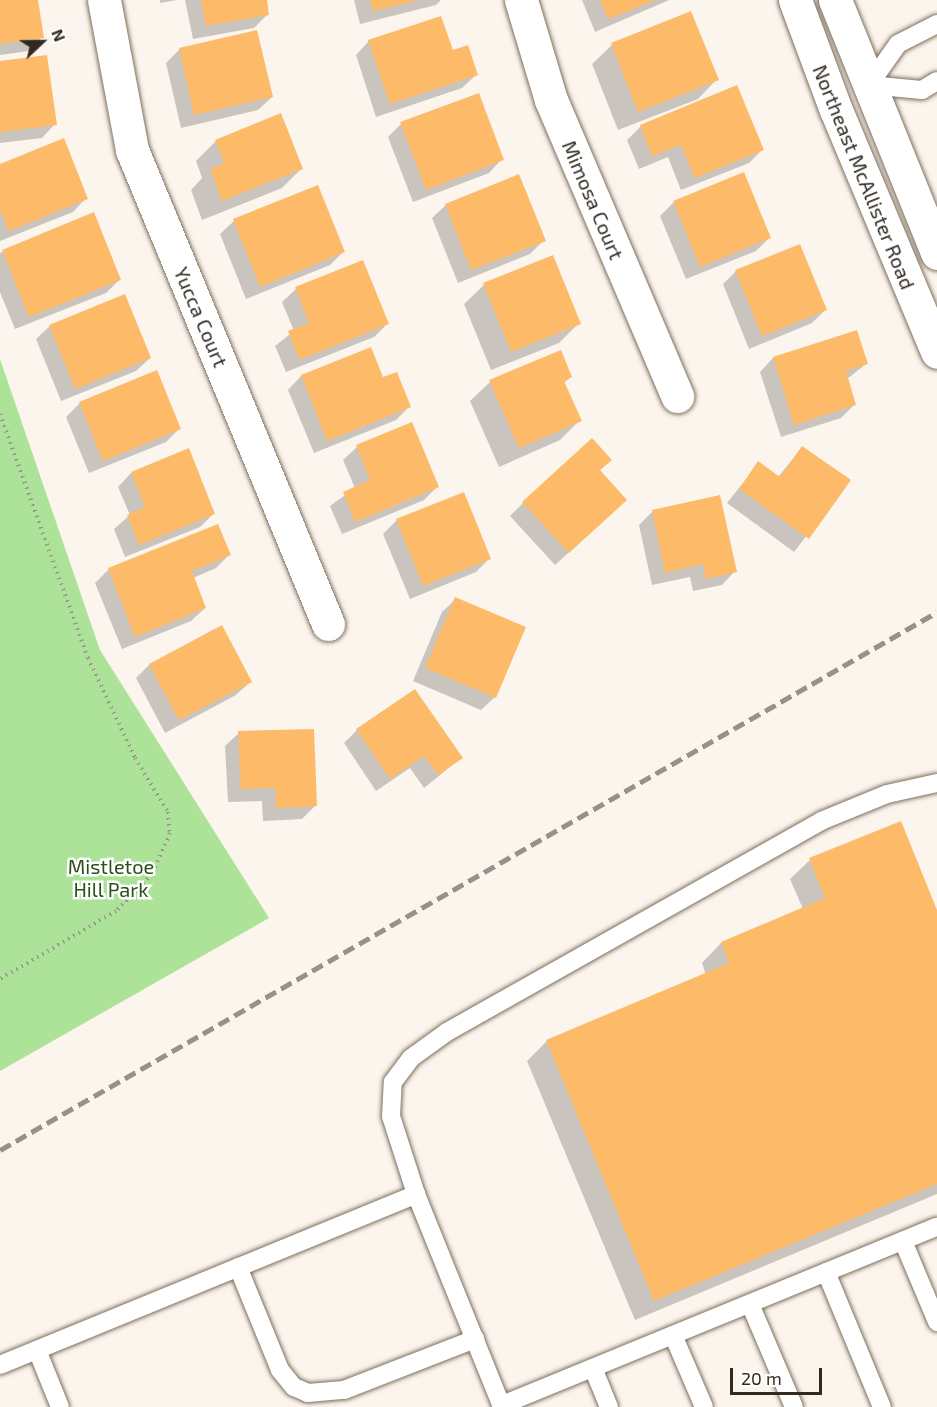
<!DOCTYPE html>
<style>
body{margin:0}
#map{position:relative;width:937px;height:1407px;overflow:hidden;background:#fcf5ed;font-family:"Exo 2",sans-serif}
div>[style]{position:absolute}
.green>*{inset:0;background:#ace398}
.shadow>*{inset:0;background:#0003}
.building>*{inset:0;background:#fdbb6a}
.path>*{height:4px;margin-top:-2px;transform-origin:0;background:repeating-linear-gradient(90deg,#9c958d 0 1.5px,transparent 0 6px)}
.roads{filter:drop-shadow(0 0 2px #7d6e5c) drop-shadow(0 0 2px #7d6e5c)}
.service>*{height:18px;margin:-9px;padding:0 9px;transform-origin:9px;border-radius:9px;background:#fff}
.minor>*{height:33px;margin:-16.5px;padding:0 16.5px;transform-origin:16.5px;border-radius:16.5px;background:#fff}
.tertiary>*{height:33px;margin:-16.5px;padding:0 16.5px;transform-origin:16.5px;border-radius:16.5px;background:#fff}
.rail>*{height:4.5px;margin-top:-2.25px;transform-origin:0;background:repeating-linear-gradient(90deg,#98918a 0 12px,transparent 0 18px)}
span{translate:-50% -50%;white-space:nowrap;text-align:center;line-height:1.15;-webkit-text-stroke:5px #fff;paint-order:stroke}
.street-label{font-size:20px;color:#312a23}
.park-label{font-size:20px;color:#2a4f1a}
.north{position:absolute;left:12px;top:12px;width:60px;height:60px;-webkit-text-stroke:4px #fff;paint-order:stroke;rotate:68deg;font-size:16px;font-weight:700;line-height:24px;text-align:center;color:#312a23}
.north::after{content:'';display:block;margin:auto;width:21px;height:27px;background:#312a23;clip-path:polygon(50% 0,100% 100%,50% 72%,0 100%)}
.scale{position:absolute;left:730px;top:1368px;width:92px;height:27px;box-sizing:border-box;border:3px solid #312a23;border-top:0;padding-left:8px;font-size:18px;line-height:21px;white-space:nowrap;color:#312a23;-webkit-text-stroke:4px #fff;paint-order:stroke}
</style>
<div id="map">
<div class="green">
<div style="clip-path:polygon(0 359px,100px 650px,269px 918px,0 1071px)"></div>
</div>
<div class="shadow">
<div style="clip-path:polygon(0 0,37px 0,42px 37px,29px 51px,0 55px)"></div>
<div style="clip-path:polygon(160px 0,177px 0,160px 3px)"></div>
<div style="clip-path:polygon(185px 0,265px 0,268px 14px,254px 28px,193px 39px)"></div>
<div style="clip-path:polygon(354px 0,441px 0,436px 5px,360px 24px)"></div>
<div style="clip-path:polygon(582px 0,669px 0,595px 32px)"></div>
<div style="clip-path:polygon(369px 41px,452px 52px,476px 75px,462px 88px,376px 117px,356px 55px)"></div>
<div style="clip-path:polygon(612px 45px,717px 79px,698px 99px,618px 130px,592px 64px)"></div>
<div style="clip-path:polygon(180px 49px,272px 97px,258px 110px,181px 128px,166px 63px)"></div>
<div style="clip-path:polygon(0 63px,55px 124px,42px 138px,0 143px)"></div>
<div style="clip-path:polygon(736px 87px,762px 150px,749px 163px,681px 190px,668px 157px,639px 169px,627px 140px,640px 127px)"></div>
<div style="clip-path:polygon(401px 124px,502px 159px,489px 173px,413px 202px,388px 137px)"></div>
<div style="clip-path:polygon(216px 141px,301px 169px,282px 188px,202px 220px,191px 190px,202px 178px,196px 161px)"></div>
<div style="clip-path:polygon(0 166px,86px 198px,73px 212px,0 241px)"></div>
<div style="clip-path:polygon(317px 187px,343px 252px,330px 265px,246px 299px,220px 234px,234px 221px)"></div>
<div style="clip-path:polygon(674px 202px,769px 238px,756px 251px,686px 279px,660px 216px)"></div>
<div style="clip-path:polygon(446px 205px,544px 240px,530px 254px,458px 283px,432px 218px)"></div>
<div style="clip-path:polygon(93px 214px,120px 279px,106px 293px,15px 329px,0 292px,0 253px)"></div>
<div style="clip-path:polygon(362px 262px,387px 324px,374px 337px,286px 372px,275px 346px,294px 331px,282px 302px,296px 289px)"></div>
<div style="clip-path:polygon(736px 271px,825px 310px,812px 323px,749px 349px,723px 284px)"></div>
<div style="clip-path:polygon(484px 285px,579px 323px,559px 343px,491px 370px,464px 304px)"></div>
<div style="clip-path:polygon(50px 326px,150px 358px,136px 371px,61px 401px,36px 339px)"></div>
<div style="clip-path:polygon(856px 332px,866px 364px,847px 379px,854px 405px,841px 418px,781px 437px,760px 372px,773px 358px)"></div>
<div style="clip-path:polygon(370px 349px,382px 379px,409px 407px,396px 420px,314px 453px,288px 390px,301px 376px)"></div>
<div style="clip-path:polygon(571px 377px,564px 383px,580px 420px,560px 440px,499px 467px,470px 401px,490px 382px)"></div>
<div style="clip-path:polygon(80px 403px,179px 429px,166px 442px,89px 473px,66px 417px)"></div>
<div style="clip-path:polygon(411px 424px,437px 487px,424px 500px,342px 534px,330px 506px,355px 488px,343px 460px,357px 447px)"></div>
<div style="clip-path:polygon(802px 448px,849px 481px,794px 552px,727px 503px,759px 463px,778px 477px)"></div>
<div style="clip-path:polygon(598px 471px,612px 513px,555px 565px,510px 516px,523px 503px)"></div>
<div style="clip-path:polygon(131px 473px,214px 513px,200px 527px,125px 557px,114px 529px,130px 515px,118px 487px)"></div>
<div style="clip-path:polygon(652px 512px,735px 571px,722px 585px,693px 591px,690px 577px,652px 585px,639px 525px)"></div>
<div style="clip-path:polygon(397px 520px,489px 559px,476px 572px,410px 599px,383px 534px)"></div>
<div style="clip-path:polygon(229px 555px,216px 568px,193px 578px,205px 608px,191px 621px,122px 649px,95px 583px,109px 569px)"></div>
<div style="clip-path:polygon(456px 599px,495px 697px,481px 710px,413px 681px,442px 612px)"></div>
<div style="clip-path:polygon(221px 628px,250px 682px,236px 695px,165px 733px,136px 678px,149px 665px)"></div>
<div style="clip-path:polygon(357px 730px,461px 758px,424px 788px,410px 768px,376px 791px,344px 743px)"></div>
<div style="clip-path:polygon(239px 733px,315px 806px,302px 819px,263px 821px,262px 801px,228px 802px,225px 746px)"></div>
<div style="clip-path:polygon(810px 860px,937px 914px,937px 1194px,635px 1320px,527px 1061px,547px 1041px,706px 975px,702px 963px,721px 943px,803px 909px,790px 879px)"></div>
</div>
<div class="building">
<div style="clip-path:polygon(0 0,38px 0,44px 38px,0 44px)"></div>
<div style="clip-path:polygon(201px 0,267px 0,269px 15px,206px 26px)"></div>
<div style="clip-path:polygon(370px 0,415px 0,415px 1px,373px 11px)"></div>
<div style="clip-path:polygon(600px 0,656px 0,608px 19px)"></div>
<div style="clip-path:polygon(691px 11px,719px 80px,638px 112px,611px 43px)"></div>
<div style="clip-path:polygon(441px 16px,453px 50px,468px 45px,478px 75px,390px 104px,368px 40px)"></div>
<div style="clip-path:polygon(257px 30px,273px 97px,194px 115px,179px 48px)"></div>
<div style="clip-path:polygon(47px 55px,57px 125px,0 132px,0 61px)"></div>
<div style="clip-path:polygon(737px 85px,764px 150px,695px 178px,681px 145px,652px 156px,640px 125px)"></div>
<div style="clip-path:polygon(479px 93px,504px 160px,426px 190px,400px 122px)"></div>
<div style="clip-path:polygon(281px 113px,303px 169px,222px 201px,210px 169px,224px 163px,215px 140px)"></div>
<div style="clip-path:polygon(64px 138px,88px 199px,9px 231px,0 209px,0 164px)"></div>
<div style="clip-path:polygon(744px 172px,771px 238px,700px 267px,673px 201px)"></div>
<div style="clip-path:polygon(519px 174px,546px 241px,471px 270px,445px 204px)"></div>
<div style="clip-path:polygon(318px 185px,345px 252px,260px 287px,233px 219px)"></div>
<div style="clip-path:polygon(94px 212px,121px 280px,29px 317px,2px 250px)"></div>
<div style="clip-path:polygon(800px 244px,827px 310px,762px 336px,735px 270px)"></div>
<div style="clip-path:polygon(553px 255px,581px 324px,511px 352px,483px 283px)"></div>
<div style="clip-path:polygon(363px 260px,389px 324px,299px 360px,288px 331px,309px 323px,295px 287px)"></div>
<div style="clip-path:polygon(125px 294px,151px 358px,75px 389px,49px 325px)"></div>
<div style="clip-path:polygon(857px 330px,868px 364px,846px 371px,856px 405px,794px 425px,773px 357px)"></div>
<div style="clip-path:polygon(371px 347px,383px 377px,397px 372px,411px 407px,327px 441px,301px 375px)"></div>
<div style="clip-path:polygon(561px 350px,572px 377px,564px 381px,582px 421px,519px 448px,489px 380px)"></div>
<div style="clip-path:polygon(157px 370px,181px 429px,103px 461px,79px 402px)"></div>
<div style="clip-path:polygon(412px 422px,439px 487px,355px 522px,343px 492px,370px 480px,356px 445px)"></div>
<div style="clip-path:polygon(592px 438px,612px 460px,600px 470px,627px 500px,569px 553px,522px 502px)"></div>
<div style="clip-path:polygon(802px 446px,851px 480px,809px 539px,739px 489px,758px 461px,780px 477px)"></div>
<div style="clip-path:polygon(189px 448px,215px 514px,139px 545px,127px 515px,145px 507px,131px 472px)"></div>
<div style="clip-path:polygon(464px 492px,491px 559px,423px 586px,396px 519px)"></div>
<div style="clip-path:polygon(720px 495px,737px 572px,706px 579px,703px 564px,665px 573px,652px 510px)"></div>
<div style="clip-path:polygon(218px 524px,231px 555px,192px 571px,206px 608px,135px 637px,108px 568px)"></div>
<div style="clip-path:polygon(455px 597px,526px 627px,496px 698px,425px 668px)"></div>
<div style="clip-path:polygon(222px 625px,252px 682px,179px 720px,149px 664px)"></div>
<div style="clip-path:polygon(415px 689px,463px 758px,438px 775px,424px 756px,390px 779px,356px 729px)"></div>
<div style="clip-path:polygon(314px 729px,317px 806px,276px 808px,275px 788px,241px 789px,238px 731px)"></div>
<div style="clip-path:polygon(901px 821px,937px 910px,937px 1184px,654px 1301px,546px 1040px,729px 963px,721px 942px,825px 898px,809px 858px)"></div>
</div>
<div class="path">
<div style="left:0;top:414px;width:259px;rotate:70.2deg"></div>
<div style="left:88px;top:658px;width:110px;rotate:64.8deg"></div>
<div style="left:135px;top:758px;width:63px;rotate:58.6deg"></div>
<div style="left:168px;top:812px;width:21px;rotate:85deg"></div>
<div style="left:170px;top:833px;width:45px;rotate:113.7deg"></div>
<div style="left:152px;top:874px;width:52px;rotate:134.2deg"></div>
<div style="left:116px;top:911px;width:134px;rotate:149.6deg"></div>
</div>
<div class="roads">
<div class="service">
<div style="left:937px;top:24px;width:44px;rotate:152.9deg"></div>
<div style="left:898px;top:44px;width:50px;rotate:125.3deg"></div>
<div style="left:869px;top:85px;width:53px;rotate:5.4deg"></div>
<div style="left:922px;top:90px;width:17px;rotate:-31deg"></div>
<div style="left:903px;top:1241px;width:88px;rotate:67.2deg"></div>
<div style="left:238px;top:1267px;width:111px;rotate:67.8deg"></div>
<div style="left:280px;top:1370px;width:22px;rotate:51deg"></div>
<div style="left:294px;top:1387px;width:15px;rotate:23deg"></div>
<div style="left:308px;top:1393px;width:36px;rotate:-5deg"></div>
<div style="left:344px;top:1390px;width:141px;rotate:-21.3deg"></div>
<div style="left:826px;top:1272px;width:146px;rotate:67.5deg"></div>
<div style="left:750px;top:1304px;width:112px;rotate:66.9deg"></div>
<div style="left:673px;top:1335px;width:78px;rotate:66.7deg"></div>
<div style="left:37px;top:1350px;width:61px;rotate:68deg"></div>
<div style="left:0;top:1365px;width:450px;rotate:-22.3deg"></div>
<div style="left:593px;top:1368px;width:42px;rotate:67.7deg"></div>
<div style="left:502px;top:1405px;width:470px;rotate:-22.3deg"></div>
<div style="left:502px;top:1407px;width:230px;rotate:-112deg"></div>
<div style="left:416px;top:1194px;width:82px;rotate:-107.8deg"></div>
<div style="left:391px;top:1116px;width:34px;rotate:-87deg"></div>
<div style="left:393px;top:1082px;width:30px;rotate:-53deg"></div>
<div style="left:411px;top:1058px;width:44px;rotate:-35.8deg"></div>
<div style="left:447px;top:1032px;width:429px;rotate:-29.4deg"></div>
<div style="left:821px;top:821px;width:71px;rotate:-22.2deg"></div>
<div style="left:887px;top:794px;width:51px;rotate:-12.4deg"></div>
</div>
<div class="minor">
<div style="left:104px;top:0;width:153px;rotate:79.4deg"></div>
<div style="left:132px;top:150px;width:513px;rotate:67.53deg"></div>
<div style="left:521px;top:0;width:104px;rotate:73.3deg"></div>
<div style="left:551px;top:100px;width:322px;rotate:66.9deg"></div>
</div>
<div class="tertiary">
<div style="left:795px;top:0;width:117px;rotate:69.6deg"></div>
<div style="left:836px;top:110px;width:262px;rotate:67.3deg"></div>
<div style="left:835px;top:0;width:273px;rotate:68deg"></div>
</div>
</div>
<div class="rail">
<div style="left:0;top:1150px;width:1080px;rotate:-29.86deg"></div>
</div>
<div class="street-label">
<span style="left:864px;top:177px;rotate:68deg">Northeast McAllister Road</span>
<span style="left:593px;top:200px;rotate:67deg">Mimosa Court</span>
<span style="left:201px;top:317px;rotate:67deg">Yucca Court</span>
</div>
<div class="park-label">
<span style="left:111px;top:878px">Mistletoe<br>Hill Park</span>
</div>
<div class="north">N</div>
<div class="scale">20 m</div>
</div>
